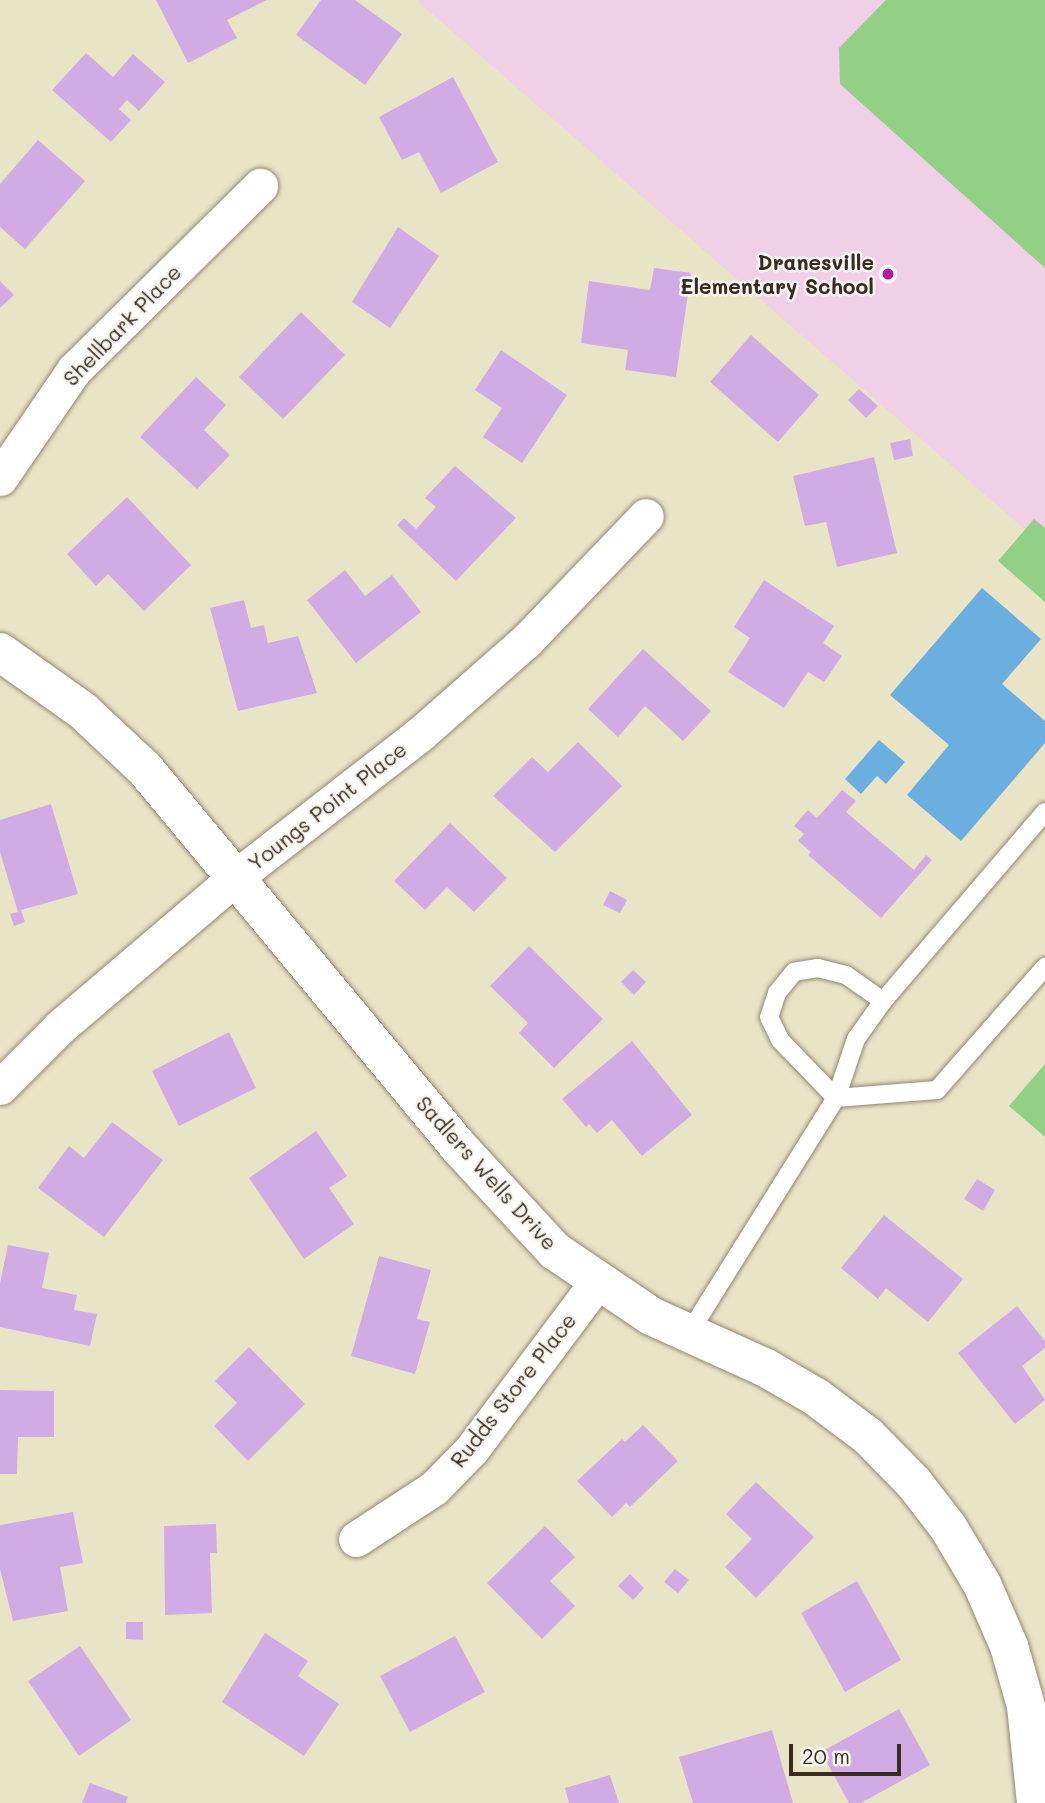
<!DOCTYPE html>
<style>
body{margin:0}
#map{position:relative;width:1045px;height:1803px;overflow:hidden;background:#eae4c7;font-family:Mali,sans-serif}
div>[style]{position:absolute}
.built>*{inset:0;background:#efd0e7}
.green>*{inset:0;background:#92d086}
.water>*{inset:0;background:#6bafe1}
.building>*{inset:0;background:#d1ace4}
.roads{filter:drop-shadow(0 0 2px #928772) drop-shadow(0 0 2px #928772)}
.lane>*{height:18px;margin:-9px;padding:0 9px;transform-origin:9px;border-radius:9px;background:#fff}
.street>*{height:35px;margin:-17.5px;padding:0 17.5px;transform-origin:17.5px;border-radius:17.5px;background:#fff}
.secondary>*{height:38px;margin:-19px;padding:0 19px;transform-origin:19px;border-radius:19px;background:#fff}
.dots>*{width:19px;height:19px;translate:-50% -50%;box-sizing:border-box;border:4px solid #f6f6f2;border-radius:50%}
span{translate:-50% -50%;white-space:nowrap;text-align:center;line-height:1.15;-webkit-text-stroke:5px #f6f6f2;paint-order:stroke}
.poi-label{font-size:21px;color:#3b2a1e;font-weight:700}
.right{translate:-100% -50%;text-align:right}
.street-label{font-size:21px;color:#3b2a1e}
.scale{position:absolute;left:789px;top:1744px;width:112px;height:32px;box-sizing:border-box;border:4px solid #3b2a1e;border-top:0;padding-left:9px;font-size:21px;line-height:24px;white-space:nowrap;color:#3b2a1e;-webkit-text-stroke:5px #f6f6f2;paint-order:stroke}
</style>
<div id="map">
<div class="built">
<div style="clip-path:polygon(416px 0,1045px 0,1045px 547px)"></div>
</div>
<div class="green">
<div style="clip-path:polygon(886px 0,1045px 0,1045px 268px,840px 84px,839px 48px)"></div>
<div style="clip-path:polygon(1034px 519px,1045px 528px,1045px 602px,998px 561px)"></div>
<div style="clip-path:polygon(1045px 1064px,1045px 1137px,1009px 1106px)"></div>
</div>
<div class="water">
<div style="clip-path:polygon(982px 588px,1041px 639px,1002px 684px,1045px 721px,1045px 743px,961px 841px,907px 795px,949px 745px,890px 695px)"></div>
<div style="clip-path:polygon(879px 740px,905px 762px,886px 784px,877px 776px,861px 794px,845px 779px)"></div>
</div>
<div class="building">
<div style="clip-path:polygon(156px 0,267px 0,227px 20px,237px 38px,188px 63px)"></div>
<div style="clip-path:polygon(321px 0,355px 0,402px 34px,365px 85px,296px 35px)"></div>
<div style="clip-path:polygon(86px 53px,113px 77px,133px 54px,165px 82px,139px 111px,127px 100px,119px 109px,131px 120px,111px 142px,52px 90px)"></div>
<div style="clip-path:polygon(453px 77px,498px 162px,441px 193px,419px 152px,402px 160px,379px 117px)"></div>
<div style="clip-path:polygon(38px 140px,85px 181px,25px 249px,0 227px,0 184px)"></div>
<div style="clip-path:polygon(398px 227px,439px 256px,390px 328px,352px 302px)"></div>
<div style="clip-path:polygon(654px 268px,691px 273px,676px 377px,625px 370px,628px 350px,581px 343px,589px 281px,650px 290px)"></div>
<div style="clip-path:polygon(0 281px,14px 295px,0 308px)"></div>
<div style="clip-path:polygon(301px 312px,345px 355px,283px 419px,239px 377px)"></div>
<div style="clip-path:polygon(751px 335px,819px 395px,778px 442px,710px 382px)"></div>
<div style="clip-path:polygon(501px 350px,567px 395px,522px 463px,483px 437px,502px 408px,475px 390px)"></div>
<div style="clip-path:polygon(196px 377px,226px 405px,204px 430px,230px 455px,197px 489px,140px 437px)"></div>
<div style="clip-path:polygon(859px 389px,878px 406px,866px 418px,848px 400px)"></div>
<div style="clip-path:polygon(910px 439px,913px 456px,894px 460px,890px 443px)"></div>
<div style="clip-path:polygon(874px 457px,897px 553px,837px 567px,826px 522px,805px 526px,793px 476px)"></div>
<div style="clip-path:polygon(455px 466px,516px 518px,456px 581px,397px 525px,404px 518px,416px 529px,436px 507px,425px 498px)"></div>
<div style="clip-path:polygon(127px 497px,191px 565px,144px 611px,108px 574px,96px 586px,67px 554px)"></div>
<div style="clip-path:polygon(345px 570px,365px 596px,392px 575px,421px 612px,356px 663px,307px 600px)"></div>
<div style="clip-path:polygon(764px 580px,834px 626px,823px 643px,842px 656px,824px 682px,808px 672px,784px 708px,728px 672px,750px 638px,734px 627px)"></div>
<div style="clip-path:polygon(244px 600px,251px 628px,264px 625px,268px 643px,298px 636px,317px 693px,238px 711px,210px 608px)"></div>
<div style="clip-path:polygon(643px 649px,711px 711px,683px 741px,645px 706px,618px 737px,588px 709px)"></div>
<div style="clip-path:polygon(578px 742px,622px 786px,555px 852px,493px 796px,532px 757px,548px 772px)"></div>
<div style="clip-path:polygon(842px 790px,856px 801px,846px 812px,914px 870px,926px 855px,932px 860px,881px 918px,808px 855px,811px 852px,798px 841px,804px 834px,794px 826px,808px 810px,817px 818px)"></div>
<div style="clip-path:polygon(51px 804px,78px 894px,21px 910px,25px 922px,14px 926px,10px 914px,18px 912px,0 852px,0 820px)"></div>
<div style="clip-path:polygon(450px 823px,507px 878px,474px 912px,447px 887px,425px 910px,394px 881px)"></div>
<div style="clip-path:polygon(610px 891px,627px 900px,620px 913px,603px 905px)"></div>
<div style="clip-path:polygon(529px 946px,603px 1019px,554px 1068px,519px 1033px,528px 1023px,490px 986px)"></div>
<div style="clip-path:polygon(633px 970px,646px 982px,634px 995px,621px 982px)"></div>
<div style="clip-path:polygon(229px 1032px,256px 1088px,179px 1126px,152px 1071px)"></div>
<div style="clip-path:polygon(632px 1041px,692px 1115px,642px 1156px,612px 1120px,597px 1133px,589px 1124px,586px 1127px,562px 1099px)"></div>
<div style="clip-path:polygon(112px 1122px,163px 1160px,104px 1237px,38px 1188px,69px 1146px,84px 1158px)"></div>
<div style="clip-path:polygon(316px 1131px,347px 1176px,329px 1188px,354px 1224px,304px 1259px,249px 1178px)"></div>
<div style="clip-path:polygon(977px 1179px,995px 1190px,983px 1211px,964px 1199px)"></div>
<div style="clip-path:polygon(884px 1215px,963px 1279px,928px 1322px,886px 1288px,878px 1299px,841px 1268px)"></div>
<div style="clip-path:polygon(8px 1245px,49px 1253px,42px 1288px,77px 1295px,74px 1310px,97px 1314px,90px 1346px,0 1327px,0 1283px)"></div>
<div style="clip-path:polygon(379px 1256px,431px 1270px,417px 1319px,430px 1322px,415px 1374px,351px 1356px)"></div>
<div style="clip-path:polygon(1017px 1306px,1045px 1341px,1045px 1348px,1022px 1366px,1045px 1400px,1015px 1424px,958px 1353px)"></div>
<div style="clip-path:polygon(249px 1347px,305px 1404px,248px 1461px,214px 1426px,237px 1403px,215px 1381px)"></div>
<div style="clip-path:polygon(0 1390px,54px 1391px,54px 1437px,18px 1437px,17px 1474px,0 1474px)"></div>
<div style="clip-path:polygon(643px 1425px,678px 1461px,630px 1507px,626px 1503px,612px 1517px,577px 1481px,622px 1439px,625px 1442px)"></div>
<div style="clip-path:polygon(756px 1482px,814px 1537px,756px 1598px,725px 1567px,752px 1539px,726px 1514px)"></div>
<div style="clip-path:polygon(73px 1512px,83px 1563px,60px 1567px,68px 1611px,13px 1621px,0 1569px,0 1525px)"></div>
<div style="clip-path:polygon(216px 1524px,217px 1553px,210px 1553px,212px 1613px,165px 1615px,164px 1526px)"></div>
<div style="clip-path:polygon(545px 1526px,575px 1557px,550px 1581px,575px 1606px,542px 1639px,487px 1583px)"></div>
<div style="clip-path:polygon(675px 1569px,689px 1580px,678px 1593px,664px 1582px)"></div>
<div style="clip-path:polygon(630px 1574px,644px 1588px,633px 1600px,618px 1586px)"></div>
<div style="clip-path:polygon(857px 1581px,901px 1660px,845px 1692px,801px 1613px)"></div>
<div style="clip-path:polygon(126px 1622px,143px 1622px,143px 1640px,126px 1639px)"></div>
<div style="clip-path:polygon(265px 1633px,308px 1661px,298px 1676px,339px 1704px,304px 1756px,222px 1702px)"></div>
<div style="clip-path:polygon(455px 1636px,485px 1692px,410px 1732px,380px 1676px)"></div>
<div style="clip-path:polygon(80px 1646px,131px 1720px,79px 1756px,28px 1681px)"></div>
<div style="clip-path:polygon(899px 1709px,930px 1765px,861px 1803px,849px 1803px,821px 1752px)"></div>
<div style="clip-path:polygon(772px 1730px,793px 1803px,693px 1803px,679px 1757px)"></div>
<div style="clip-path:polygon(610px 1775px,619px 1803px,569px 1803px,565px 1788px)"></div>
<div style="clip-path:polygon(90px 1783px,128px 1797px,126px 1803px,82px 1803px)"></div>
</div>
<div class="roads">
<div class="lane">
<div style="left:883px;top:1001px;width:45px;rotate:-144.9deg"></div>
<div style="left:846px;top:975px;width:29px;rotate:-166deg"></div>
<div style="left:818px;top:968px;width:24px;rotate:171deg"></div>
<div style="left:794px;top:972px;width:27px;rotate:129deg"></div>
<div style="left:777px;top:993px;width:25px;rotate:108deg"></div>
<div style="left:769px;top:1017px;width:25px;rotate:64deg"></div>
<div style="left:780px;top:1040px;width:81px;rotate:46deg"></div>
<div style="left:836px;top:1098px;width:101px;rotate:-4.5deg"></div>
<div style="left:937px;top:1090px;width:164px;rotate:-48.7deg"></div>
<div style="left:689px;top:1333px;width:277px;rotate:-58deg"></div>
<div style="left:836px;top:1098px;width:62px;rotate:-71.3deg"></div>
<div style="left:856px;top:1039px;width:47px;rotate:-54.6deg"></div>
<div style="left:883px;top:1001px;width:249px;rotate:-49.4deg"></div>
</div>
<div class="street">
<div style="left:0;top:478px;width:131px;rotate:-55.6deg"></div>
<div style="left:74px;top:370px;width:262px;rotate:-44.7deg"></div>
<div style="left:0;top:1087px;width:86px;rotate:-45deg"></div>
<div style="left:61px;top:1026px;width:231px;rotate:-40.4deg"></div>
<div style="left:237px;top:876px;width:232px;rotate:-37.8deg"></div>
<div style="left:420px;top:734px;width:141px;rotate:-41.3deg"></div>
<div style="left:526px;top:641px;width:173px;rotate:-46.2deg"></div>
<div style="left:356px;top:1539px;width:93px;rotate:-33.2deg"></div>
<div style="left:434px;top:1488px;width:54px;rotate:-45.7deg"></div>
<div style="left:472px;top:1449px;width:207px;rotate:-53.2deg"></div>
</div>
<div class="secondary">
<div style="left:0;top:652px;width:102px;rotate:35.4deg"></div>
<div style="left:83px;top:711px;width:85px;rotate:43.1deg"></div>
<div style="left:145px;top:769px;width:490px;rotate:50.3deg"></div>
<div style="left:458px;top:1146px;width:143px;rotate:47.3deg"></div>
<div style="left:555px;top:1251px;width:116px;rotate:34.1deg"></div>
<div style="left:651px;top:1316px;width:126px;rotate:24.3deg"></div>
<div style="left:766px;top:1368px;width:58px;rotate:30.1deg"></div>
<div style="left:816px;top:1397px;width:65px;rotate:36.9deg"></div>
<div style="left:868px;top:1436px;width:66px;rotate:45.6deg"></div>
<div style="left:914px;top:1483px;width:56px;rotate:52.3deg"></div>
<div style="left:948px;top:1527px;width:66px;rotate:59.2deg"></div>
<div style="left:982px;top:1584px;width:68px;rotate:66.5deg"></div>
<div style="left:1009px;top:1646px;width:62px;rotate:74.2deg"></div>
<div style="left:1026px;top:1706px;width:98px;rotate:84.1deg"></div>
</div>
</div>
<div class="dots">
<div style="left:888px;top:274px;background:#b5179e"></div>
</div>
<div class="poi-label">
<span class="right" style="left:874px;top:274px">Dranesville<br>Elementary School</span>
</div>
<div class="street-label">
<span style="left:122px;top:325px;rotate:-46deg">Shellbark Place</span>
<span style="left:327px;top:806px;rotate:-38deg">Youngs Point Place</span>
<span style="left:487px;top:1173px;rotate:48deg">Sadlers Wells Drive</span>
<span style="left:513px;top:1390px;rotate:-52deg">Rudds Store Place</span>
</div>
<div class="scale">20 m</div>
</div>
